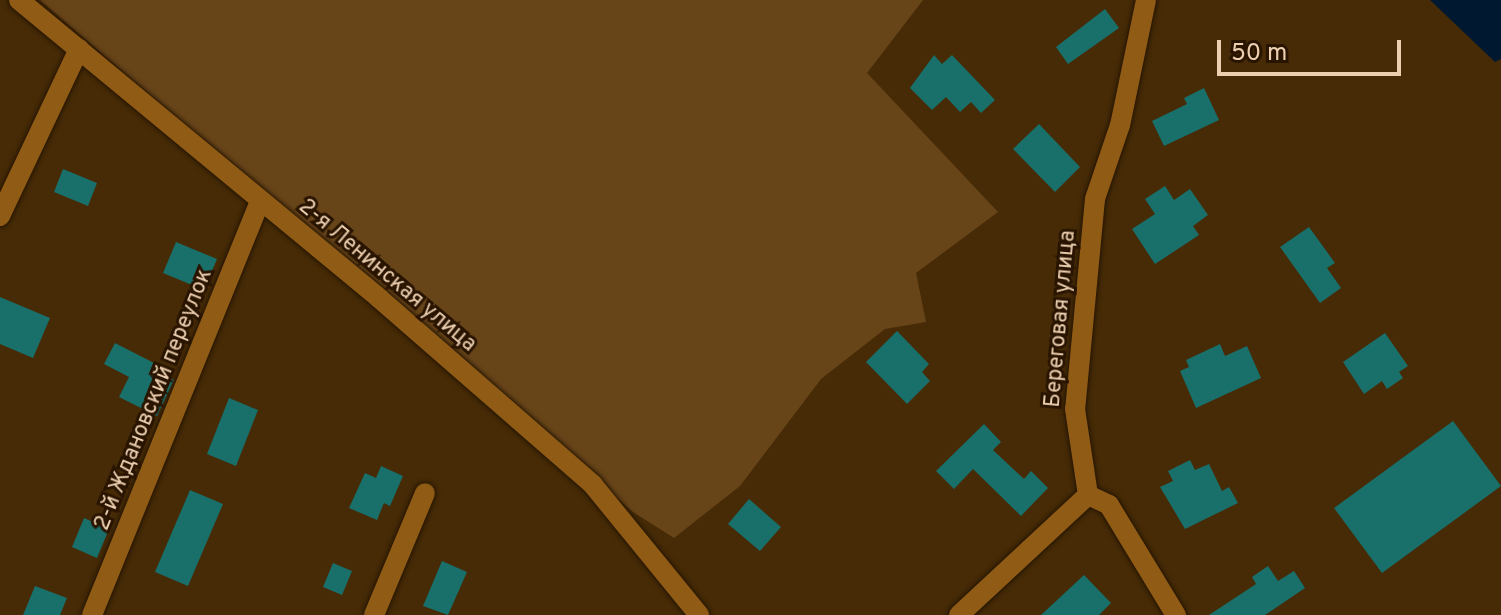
<!DOCTYPE html>
<meta charset="utf-8">
<style>
body{margin:0}
#map{position:relative;width:1501px;height:615px;overflow:hidden;background:#462b06;font-family:Overpass,sans-serif}
div>[style]{position:absolute}
.green>*{inset:0;background:#684519}
.water>*{inset:0;background:#001830}
.building>*{inset:0;background:#196f6a}
.roads{filter:drop-shadow(0 0 2px #261502) drop-shadow(0 0 2px #261502)}
.street>*{height:20px;margin:-10px;padding:0 10px;transform-origin:10px;border-radius:10px;background:#905c15}
span{translate:-50% -50%;white-space:nowrap;text-align:center;line-height:1.15;-webkit-text-stroke:6px #291400;paint-order:stroke}
.street-label{font-size:22px;color:#eccfb0}
.scale{position:absolute;left:1217px;top:40px;width:184px;height:36px;box-sizing:border-box;border:4px solid #eccfb0;border-top:0;padding-left:10px;font-size:24px;line-height:28px;white-space:nowrap;color:#eccfb0;-webkit-text-stroke:6px #291400;paint-order:stroke}
</style>
<div id="map">
<div class="green">
<div style="clip-path:polygon(40px 0,923px 0,867px 73px,998px 212px,916px 273px,926px 322px,885px 329px,821px 379px,740px 486px,674px 538px,633px 512px)"></div>
</div>
<div class="water">
<div style="clip-path:polygon(1430px 0,1501px 0,1501px 59px,1495px 62px)"></div>
</div>
<div class="building">
<div style="clip-path:polygon(1105px 9px,1119px 28px,1068px 64px,1056px 47px)"></div>
<div style="clip-path:polygon(934px 55px,942px 64px,952px 55px,995px 100px,981px 113px,971px 102px,960px 112px,946px 97px,932px 110px,910px 88px)"></div>
<div style="clip-path:polygon(1204px 88px,1219px 120px,1164px 146px,1152px 121px,1187px 104px,1184px 98px)"></div>
<div style="clip-path:polygon(1039px 124px,1080px 167px,1055px 192px,1013px 149px)"></div>
<div style="clip-path:polygon(63px 169px,97px 183px,88px 206px,54px 192px)"></div>
<div style="clip-path:polygon(1165px 186px,1174px 200px,1190px 189px,1208px 215px,1193px 226px,1199px 235px,1155px 264px,1132px 229px,1155px 214px,1145px 199px)"></div>
<div style="clip-path:polygon(1309px 227px,1335px 263px,1327px 268px,1341px 288px,1320px 303px,1280px 247px)"></div>
<div style="clip-path:polygon(176px 242px,217px 259px,204px 290px,163px 273px)"></div>
<div style="clip-path:polygon(0 297px,50px 318px,33px 358px,0 344px)"></div>
<div style="clip-path:polygon(897px 331px,929px 364px,922px 372px,930px 381px,907px 404px,866px 362px)"></div>
<div style="clip-path:polygon(1385px 333px,1408px 366px,1399px 372px,1403px 378px,1387px 389px,1382px 381px,1364px 394px,1343px 362px)"></div>
<div style="clip-path:polygon(115px 343px,154px 363px,151px 368px,174px 380px,157px 416px,119px 397px,129px 377px,104px 364px)"></div>
<div style="clip-path:polygon(1220px 344px,1225px 356px,1247px 346px,1261px 378px,1196px 408px,1180px 371px,1189px 367px,1186px 360px)"></div>
<div style="clip-path:polygon(229px 398px,258px 410px,236px 466px,207px 454px)"></div>
<div style="clip-path:polygon(1453px 421px,1501px 486px,1382px 573px,1334px 508px)"></div>
<div style="clip-path:polygon(984px 424px,1001px 442px,993px 450px,1024px 479px,1031px 471px,1048px 488px,1021px 516px,973px 469px,954px 489px,936px 471px)"></div>
<div style="clip-path:polygon(1190px 460px,1195px 470px,1209px 464px,1222px 491px,1229px 487px,1238px 503px,1185px 529px,1160px 487px,1173px 481px,1168px 471px)"></div>
<div style="clip-path:polygon(381px 466px,403px 476px,390px 506px,384px 503px,377px 520px,349px 508px,365px 473px,376px 478px)"></div>
<div style="clip-path:polygon(190px 490px,223px 504px,188px 586px,155px 572px)"></div>
<div style="clip-path:polygon(749px 499px,781px 527px,760px 551px,728px 524px)"></div>
<div style="clip-path:polygon(84px 518px,109px 529px,97px 558px,72px 547px)"></div>
<div style="clip-path:polygon(442px 561px,467px 572px,448px 615px,423px 606px)"></div>
<div style="clip-path:polygon(333px 563px,352px 571px,342px 595px,323px 587px)"></div>
<div style="clip-path:polygon(1268px 566px,1278px 581px,1294px 571px,1305px 588px,1265px 615px,1209px 615px,1256px 584px,1252px 577px)"></div>
<div style="clip-path:polygon(1084px 575px,1111px 603px,1099px 615px,1041px 615px)"></div>
<div style="clip-path:polygon(35px 586px,67px 598px,60px 615px,23px 615px)"></div>
</div>
<div class="roads">
<div class="street">
<div style="left:19px;top:0;width:467px;rotate:39.6deg"></div>
<div style="left:379px;top:298px;width:284px;rotate:41.1deg"></div>
<div style="left:593px;top:485px;width:168px;rotate:50.8deg"></div>
<div style="left:1146px;top:0;width:128px;rotate:101.7deg"></div>
<div style="left:1120px;top:125px;width:78px;rotate:108.7deg"></div>
<div style="left:1095px;top:199px;width:211px;rotate:95.4deg"></div>
<div style="left:1075px;top:409px;width:87px;rotate:81.4deg"></div>
<div style="left:1088px;top:495px;width:23px;rotate:25deg"></div>
<div style="left:1109px;top:505px;width:129px;rotate:58.7deg"></div>
<div style="left:0;top:216px;width:185px;rotate:-64.7deg"></div>
<div style="left:92px;top:615px;width:446px;rotate:-67.9deg"></div>
<div style="left:374px;top:615px;width:132px;rotate:-67.3deg"></div>
<div style="left:959px;top:615px;width:176px;rotate:-42.9deg"></div>
</div>
</div>
<div class="street-label">
<span style="left:387px;top:276px;rotate:40deg">2-я Ленинская улица</span>
<span style="left:1061px;top:319px;rotate:-85deg">Береговая улица</span>
<span style="left:154px;top:400px;rotate:-68deg">2-й Ждановский переулок</span>
</div>
<div class="scale">50 m</div>
</div>
